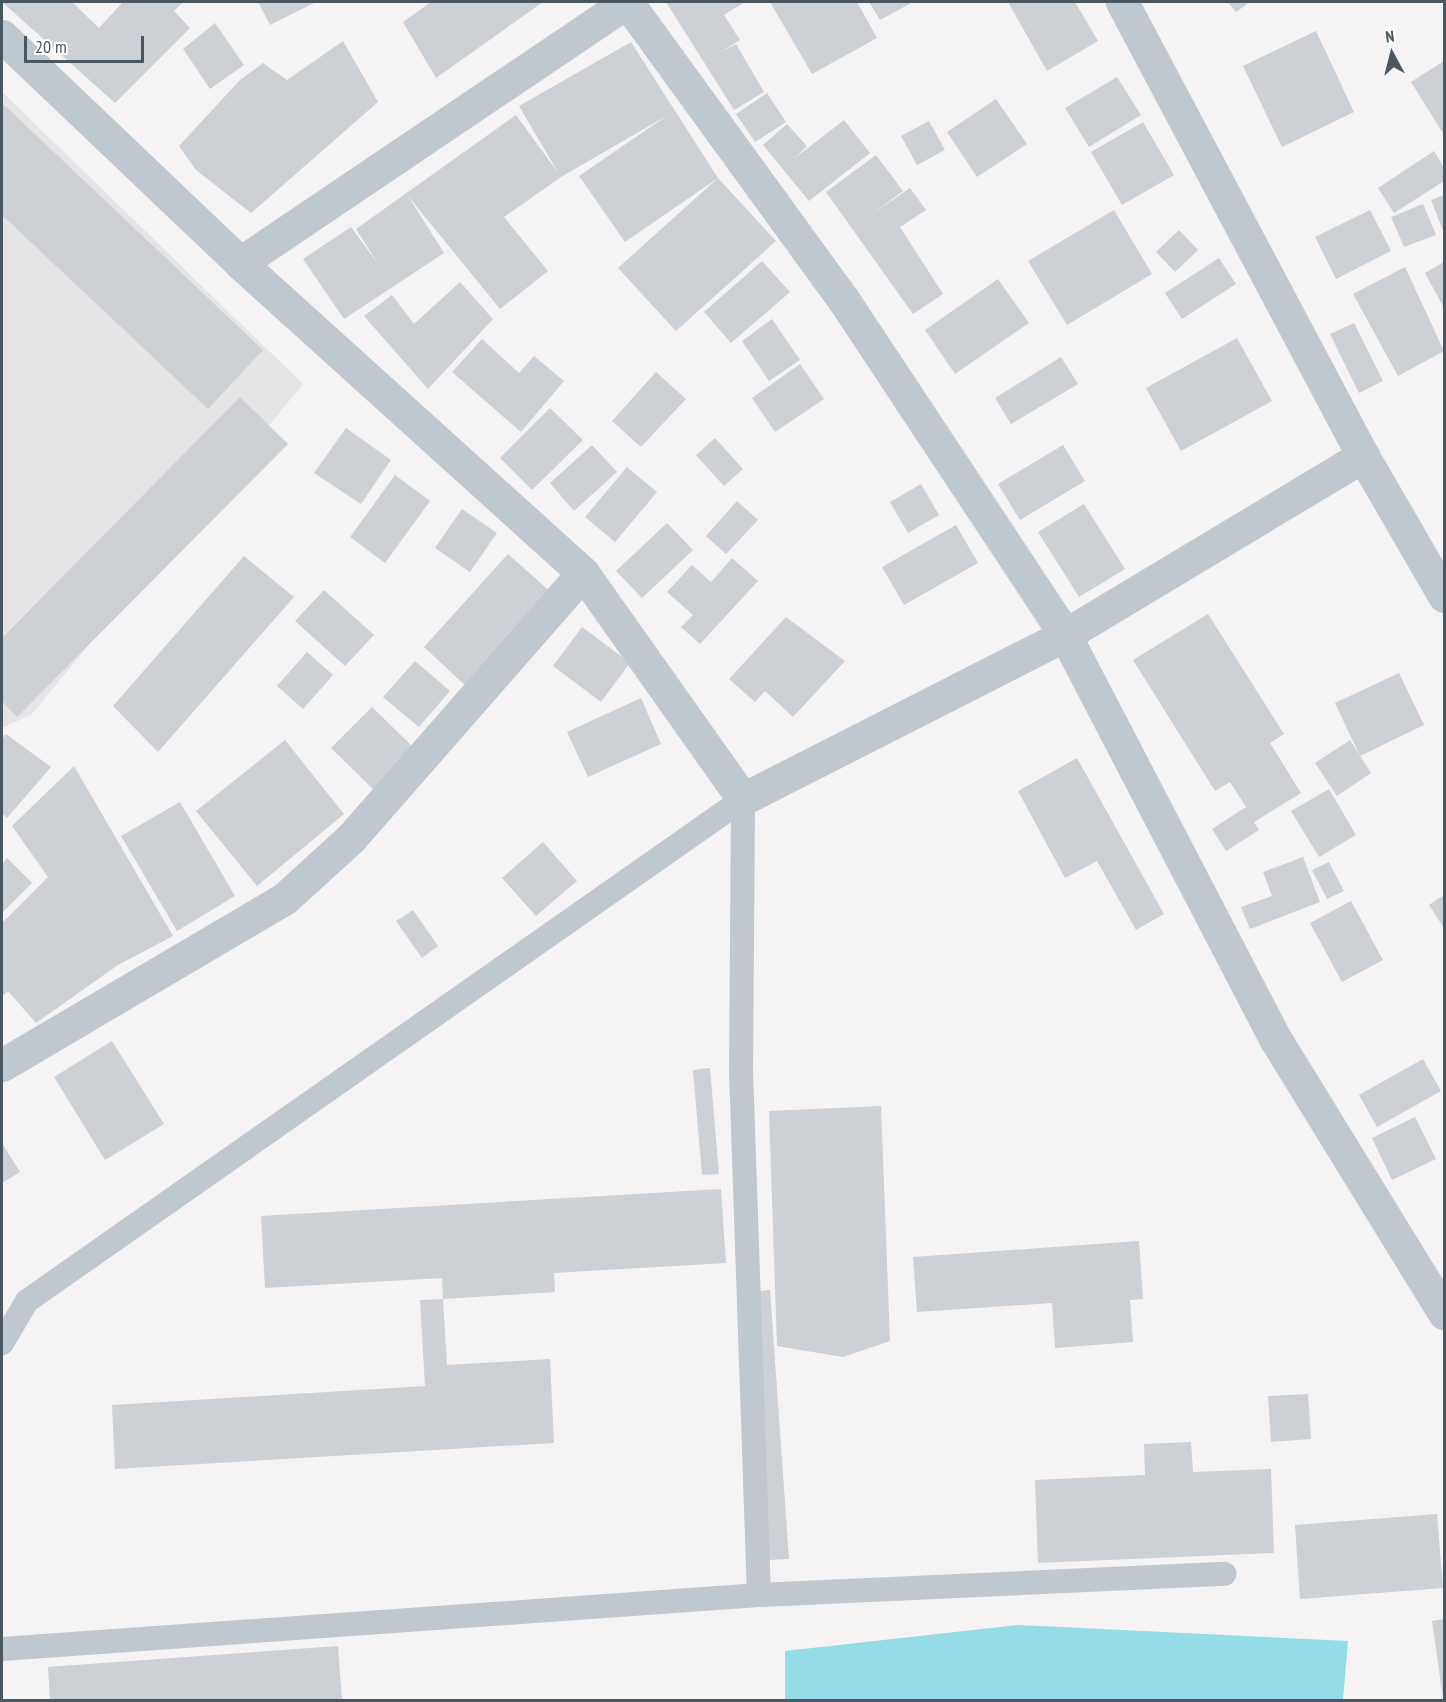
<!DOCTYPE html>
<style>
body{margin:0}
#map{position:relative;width:1446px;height:1702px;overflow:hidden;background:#f5f3f3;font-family:"PT Sans Narrow",sans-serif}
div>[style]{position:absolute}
.education>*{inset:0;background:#e6e4e5}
.water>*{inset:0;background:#95dce9}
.building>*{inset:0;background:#cdd0d5}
.service>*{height:24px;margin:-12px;padding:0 12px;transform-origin:12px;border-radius:12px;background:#bfc8ce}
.minor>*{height:33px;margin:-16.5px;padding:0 16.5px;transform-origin:16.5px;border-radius:16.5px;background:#bfc8ce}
span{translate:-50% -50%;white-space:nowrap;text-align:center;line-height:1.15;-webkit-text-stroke:5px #fff;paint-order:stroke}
.frame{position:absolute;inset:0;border:3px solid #4b5760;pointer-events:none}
.north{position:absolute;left:1362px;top:24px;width:60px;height:60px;-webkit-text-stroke:4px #fff;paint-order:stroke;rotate:353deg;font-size:16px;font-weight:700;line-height:24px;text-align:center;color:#4b5760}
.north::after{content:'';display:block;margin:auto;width:21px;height:27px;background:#4b5760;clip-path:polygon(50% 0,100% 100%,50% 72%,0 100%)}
.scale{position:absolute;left:24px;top:36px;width:120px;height:27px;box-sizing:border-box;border:3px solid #4b5760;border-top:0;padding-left:8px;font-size:18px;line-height:21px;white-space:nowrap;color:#4b5760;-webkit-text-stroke:4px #fff;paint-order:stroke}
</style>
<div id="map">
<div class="education">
<div style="clip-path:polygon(2px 92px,303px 384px,32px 714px,2px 728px)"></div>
</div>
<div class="water">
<div style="clip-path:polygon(1019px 1625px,1348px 1641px,1343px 1700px,785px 1700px,785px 1651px)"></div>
</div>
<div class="building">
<div style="clip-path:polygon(2px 2px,72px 2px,99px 28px,123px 2px,183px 2px,174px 11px,190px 28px,115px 103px)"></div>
<div style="clip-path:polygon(258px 2px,316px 2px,270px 25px)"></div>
<div style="clip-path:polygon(431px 2px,543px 2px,436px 78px,403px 22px)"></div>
<div style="clip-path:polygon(666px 2px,745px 2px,709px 24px,724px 15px,740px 40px,719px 53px,736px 44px,764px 92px,734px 110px)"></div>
<div style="clip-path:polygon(770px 2px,857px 2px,877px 38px,812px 74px)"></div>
<div style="clip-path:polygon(869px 2px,913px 2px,880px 20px)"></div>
<div style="clip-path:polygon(1008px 2px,1075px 2px,1098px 41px,1047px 71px)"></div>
<div style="clip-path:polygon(1228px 2px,1250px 2px,1236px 12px)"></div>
<div style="clip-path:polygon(215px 23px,244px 65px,210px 89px,183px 49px)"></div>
<div style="clip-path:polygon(1316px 31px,1354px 112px,1282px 147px,1243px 66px)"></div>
<div style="clip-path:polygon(343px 41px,378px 102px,251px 213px,196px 170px,179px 146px,240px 80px,263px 63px,287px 80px)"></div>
<div style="clip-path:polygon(631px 42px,718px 178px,625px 242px,579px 176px,668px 115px,561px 177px,504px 217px,548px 271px,500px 309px,408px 196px,444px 253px,344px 319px,303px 259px,351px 227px,379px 265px,356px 229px,516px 115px,559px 174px,519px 106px)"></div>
<div style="clip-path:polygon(1444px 61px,1444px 135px,1411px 82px)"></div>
<div style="clip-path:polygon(1117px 77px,1141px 115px,1089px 147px,1065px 108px)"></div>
<div style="clip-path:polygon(767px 93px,786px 122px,755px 142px,736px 114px)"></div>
<div style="clip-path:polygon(996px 99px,1027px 144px,977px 177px,947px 132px)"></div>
<div style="clip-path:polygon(2px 103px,263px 350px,208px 409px,2px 215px)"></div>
<div style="clip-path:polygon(844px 120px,870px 153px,809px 201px,763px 145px,787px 124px,807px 146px,795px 158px)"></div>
<div style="clip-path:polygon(929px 121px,945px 150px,917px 165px,901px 136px)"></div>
<div style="clip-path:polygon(1143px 122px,1174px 175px,1122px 205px,1091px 152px)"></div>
<div style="clip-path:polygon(1434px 151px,1444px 168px,1444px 181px,1394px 213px,1378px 188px)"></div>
<div style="clip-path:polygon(876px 155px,903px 191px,872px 214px,910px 188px,926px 210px,900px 227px,943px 294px,913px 314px,826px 192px)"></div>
<div style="clip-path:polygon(718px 178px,776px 241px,676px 331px,618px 268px)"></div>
<div style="clip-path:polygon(1444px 195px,1444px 233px,1431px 200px)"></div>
<div style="clip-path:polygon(1423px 204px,1436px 235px,1404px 247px,1391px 217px)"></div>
<div style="clip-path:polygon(1114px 210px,1152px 274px,1067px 325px,1028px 261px)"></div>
<div style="clip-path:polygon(1370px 210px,1391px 251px,1336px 279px,1315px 237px)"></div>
<div style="clip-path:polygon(1179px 230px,1198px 250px,1175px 272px,1156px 252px)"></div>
<div style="clip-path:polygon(1219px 258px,1236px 284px,1182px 319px,1165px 293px)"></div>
<div style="clip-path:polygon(762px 261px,790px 292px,731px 343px,704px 312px)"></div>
<div style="clip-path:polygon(1444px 262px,1444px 308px,1425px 273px)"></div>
<div style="clip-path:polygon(1405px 267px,1444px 351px,1398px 376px,1353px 294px)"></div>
<div style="clip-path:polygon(998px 279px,1029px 323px,955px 374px,925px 330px)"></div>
<div style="clip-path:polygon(460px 282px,493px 319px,428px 389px,364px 316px,392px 295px,414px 324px)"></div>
<div style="clip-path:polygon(772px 319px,800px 360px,769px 381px,742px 341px)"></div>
<div style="clip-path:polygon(1354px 323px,1383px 381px,1359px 393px,1330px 334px)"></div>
<div style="clip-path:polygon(1237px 338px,1272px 401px,1181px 451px,1146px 388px)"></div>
<div style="clip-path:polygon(482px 339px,519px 373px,534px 356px,564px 381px,521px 432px,452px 372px)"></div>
<div style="clip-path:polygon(1061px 357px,1078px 384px,1011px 424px,995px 398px)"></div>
<div style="clip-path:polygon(800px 364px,824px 399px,775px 432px,752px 398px)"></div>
<div style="clip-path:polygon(656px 372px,686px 399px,641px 447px,612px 421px)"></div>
<div style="clip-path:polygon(240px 397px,288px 444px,17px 717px,2px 701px,2px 638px)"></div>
<div style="clip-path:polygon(550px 408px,583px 440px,532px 490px,500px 458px)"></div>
<div style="clip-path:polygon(346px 428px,391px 460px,361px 504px,314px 473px)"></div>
<div style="clip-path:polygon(715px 438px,743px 469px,724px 486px,696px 455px)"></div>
<div style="clip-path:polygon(592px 445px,617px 472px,574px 511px,550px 483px)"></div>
<div style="clip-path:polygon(1063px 445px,1085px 481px,1020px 520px,998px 484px)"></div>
<div style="clip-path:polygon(627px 467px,657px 492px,615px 542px,585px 517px)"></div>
<div style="clip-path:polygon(395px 475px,430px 501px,385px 563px,350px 537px)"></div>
<div style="clip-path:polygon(921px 484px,939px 515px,908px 533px,890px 502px)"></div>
<div style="clip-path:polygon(737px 501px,758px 520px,726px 554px,706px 536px)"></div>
<div style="clip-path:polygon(1084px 504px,1125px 569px,1079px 597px,1038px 532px)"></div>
<div style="clip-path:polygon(462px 509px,497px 533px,470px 572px,435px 548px)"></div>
<div style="clip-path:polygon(667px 523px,693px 550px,642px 598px,616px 571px)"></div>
<div style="clip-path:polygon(956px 525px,978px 563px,904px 605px,882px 567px)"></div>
<div style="clip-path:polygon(508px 554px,554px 595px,469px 689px,424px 647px)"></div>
<div style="clip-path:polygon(244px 556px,294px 597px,158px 752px,113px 706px)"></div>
<div style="clip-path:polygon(732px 558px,758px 581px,700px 644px,681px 627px,693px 615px,667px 592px,692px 565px,711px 582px)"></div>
<div style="clip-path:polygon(324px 590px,374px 635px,345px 666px,295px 621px)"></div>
<div style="clip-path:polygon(1208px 614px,1284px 734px,1270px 743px,1301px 793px,1254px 822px,1259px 830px,1226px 851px,1212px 829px,1246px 807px,1230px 782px,1215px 791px,1133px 660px)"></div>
<div style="clip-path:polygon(786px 617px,845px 661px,793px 717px,765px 691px,755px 702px,729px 679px)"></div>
<div style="clip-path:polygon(582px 627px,630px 663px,601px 702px,553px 666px)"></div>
<div style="clip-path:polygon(307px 652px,333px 675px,303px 709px,277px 686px)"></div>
<div style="clip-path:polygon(415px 661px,450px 691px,419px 727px,383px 697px)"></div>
<div style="clip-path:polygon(1399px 673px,1424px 725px,1360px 756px,1335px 703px)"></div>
<div style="clip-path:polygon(641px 698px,661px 744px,588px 777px,567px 732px)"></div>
<div style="clip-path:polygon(372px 707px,416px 750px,376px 792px,331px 748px)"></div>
<div style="clip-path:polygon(6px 734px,51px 767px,7px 818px,2px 813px,2px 739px)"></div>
<div style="clip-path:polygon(285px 740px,344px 814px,257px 886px,196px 811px)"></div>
<div style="clip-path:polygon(1350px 740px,1371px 773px,1337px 796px,1315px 763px)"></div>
<div style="clip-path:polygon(1077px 758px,1164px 914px,1136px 930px,1097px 861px,1065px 878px,1018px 791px)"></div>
<div style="clip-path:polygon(74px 766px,173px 936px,118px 965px,36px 1023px,8px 991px,2px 996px,2px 923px,48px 877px,12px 826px)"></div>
<div style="clip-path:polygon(1329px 789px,1356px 835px,1319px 857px,1291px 811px)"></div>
<div style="clip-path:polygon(180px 802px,235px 896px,177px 931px,121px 836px)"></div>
<div style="clip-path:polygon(543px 842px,577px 881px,536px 916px,502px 878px)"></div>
<div style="clip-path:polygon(1303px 857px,1320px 902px,1250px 929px,1241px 907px,1272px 896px,1263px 872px)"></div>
<div style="clip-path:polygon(7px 858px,32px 883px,2px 913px,2px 864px)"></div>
<div style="clip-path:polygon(1329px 862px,1344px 891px,1327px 899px,1312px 870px)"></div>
<div style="clip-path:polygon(1444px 895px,1444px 928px,1429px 905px)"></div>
<div style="clip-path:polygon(1351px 901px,1383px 960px,1342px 982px,1310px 923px)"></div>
<div style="clip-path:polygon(413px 910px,438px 946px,422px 958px,396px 921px)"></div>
<div style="clip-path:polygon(112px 1041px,164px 1124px,105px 1160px,54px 1077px)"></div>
<div style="clip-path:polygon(1423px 1059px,1441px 1091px,1377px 1127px,1359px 1095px)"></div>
<div style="clip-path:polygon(710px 1068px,719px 1174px,702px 1175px,693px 1070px)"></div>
<div style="clip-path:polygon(881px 1106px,890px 1341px,843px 1357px,777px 1346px,769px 1111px)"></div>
<div style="clip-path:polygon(1415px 1117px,1436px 1159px,1392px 1180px,1372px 1138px)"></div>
<div style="clip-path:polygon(2px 1143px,20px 1172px,2px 1183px)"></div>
<div style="clip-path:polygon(721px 1189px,726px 1263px,554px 1273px,555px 1292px,443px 1299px,442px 1278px,265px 1288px,261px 1216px)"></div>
<div style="clip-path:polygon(1139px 1241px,1143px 1299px,1130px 1300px,1133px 1342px,1055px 1348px,1052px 1303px,917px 1312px,913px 1257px)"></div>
<div style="clip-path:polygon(770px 1290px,789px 1559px,769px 1560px,750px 1292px)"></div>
<div style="clip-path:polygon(443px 1299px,447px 1365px,550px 1359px,554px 1443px,115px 1469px,112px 1405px,425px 1386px,420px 1300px)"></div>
<div style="clip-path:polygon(1308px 1394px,1311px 1439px,1271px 1442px,1268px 1396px)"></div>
<div style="clip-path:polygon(1191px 1442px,1193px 1472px,1271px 1469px,1274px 1553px,1038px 1563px,1035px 1480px,1145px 1475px,1144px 1444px)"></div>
<div style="clip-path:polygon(1437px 1514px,1443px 1588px,1300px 1599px,1295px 1525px)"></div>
<div style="clip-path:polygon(1444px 1619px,1444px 1698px,1443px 1698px,1432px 1621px)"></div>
<div style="clip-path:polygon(338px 1646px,342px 1700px,50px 1700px,48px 1667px)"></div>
</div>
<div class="service">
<div style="left:743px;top:799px;width:271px;rotate:90.4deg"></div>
<div style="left:741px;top:1070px;width:525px;rotate:88.04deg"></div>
<div style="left:2px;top:1343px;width:49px;rotate:-59.2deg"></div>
<div style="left:27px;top:1301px;width:874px;rotate:-35.03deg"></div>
<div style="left:2px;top:1649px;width:759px;rotate:-4.08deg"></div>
<div style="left:759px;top:1595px;width:466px;rotate:-2.6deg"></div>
</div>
<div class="minor">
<div style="left:627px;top:2px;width:367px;rotate:54deg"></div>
<div style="left:843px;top:299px;width:403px;rotate:56.5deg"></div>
<div style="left:1065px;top:635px;width:457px;rotate:62.5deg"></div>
<div style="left:1276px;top:1040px;width:321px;rotate:58.4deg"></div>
<div style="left:1122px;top:2px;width:514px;rotate:62.04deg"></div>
<div style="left:1363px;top:456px;width:162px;rotate:59.9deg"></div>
<div style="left:2px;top:36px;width:329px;rotate:43.6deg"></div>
<div style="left:240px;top:263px;width:462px;rotate:42.1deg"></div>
<div style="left:583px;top:573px;width:277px;rotate:54.7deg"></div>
<div style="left:743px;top:799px;width:361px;rotate:-27deg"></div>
<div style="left:1065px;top:635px;width:348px;rotate:-31deg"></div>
<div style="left:240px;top:263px;width:467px;rotate:-34deg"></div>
<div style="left:2px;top:1065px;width:327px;rotate:-30.5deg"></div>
<div style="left:284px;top:899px;width:91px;rotate:-42.3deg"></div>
<div style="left:351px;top:838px;width:352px;rotate:-48.8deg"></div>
</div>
<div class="frame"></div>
<div class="north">N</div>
<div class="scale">20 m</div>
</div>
